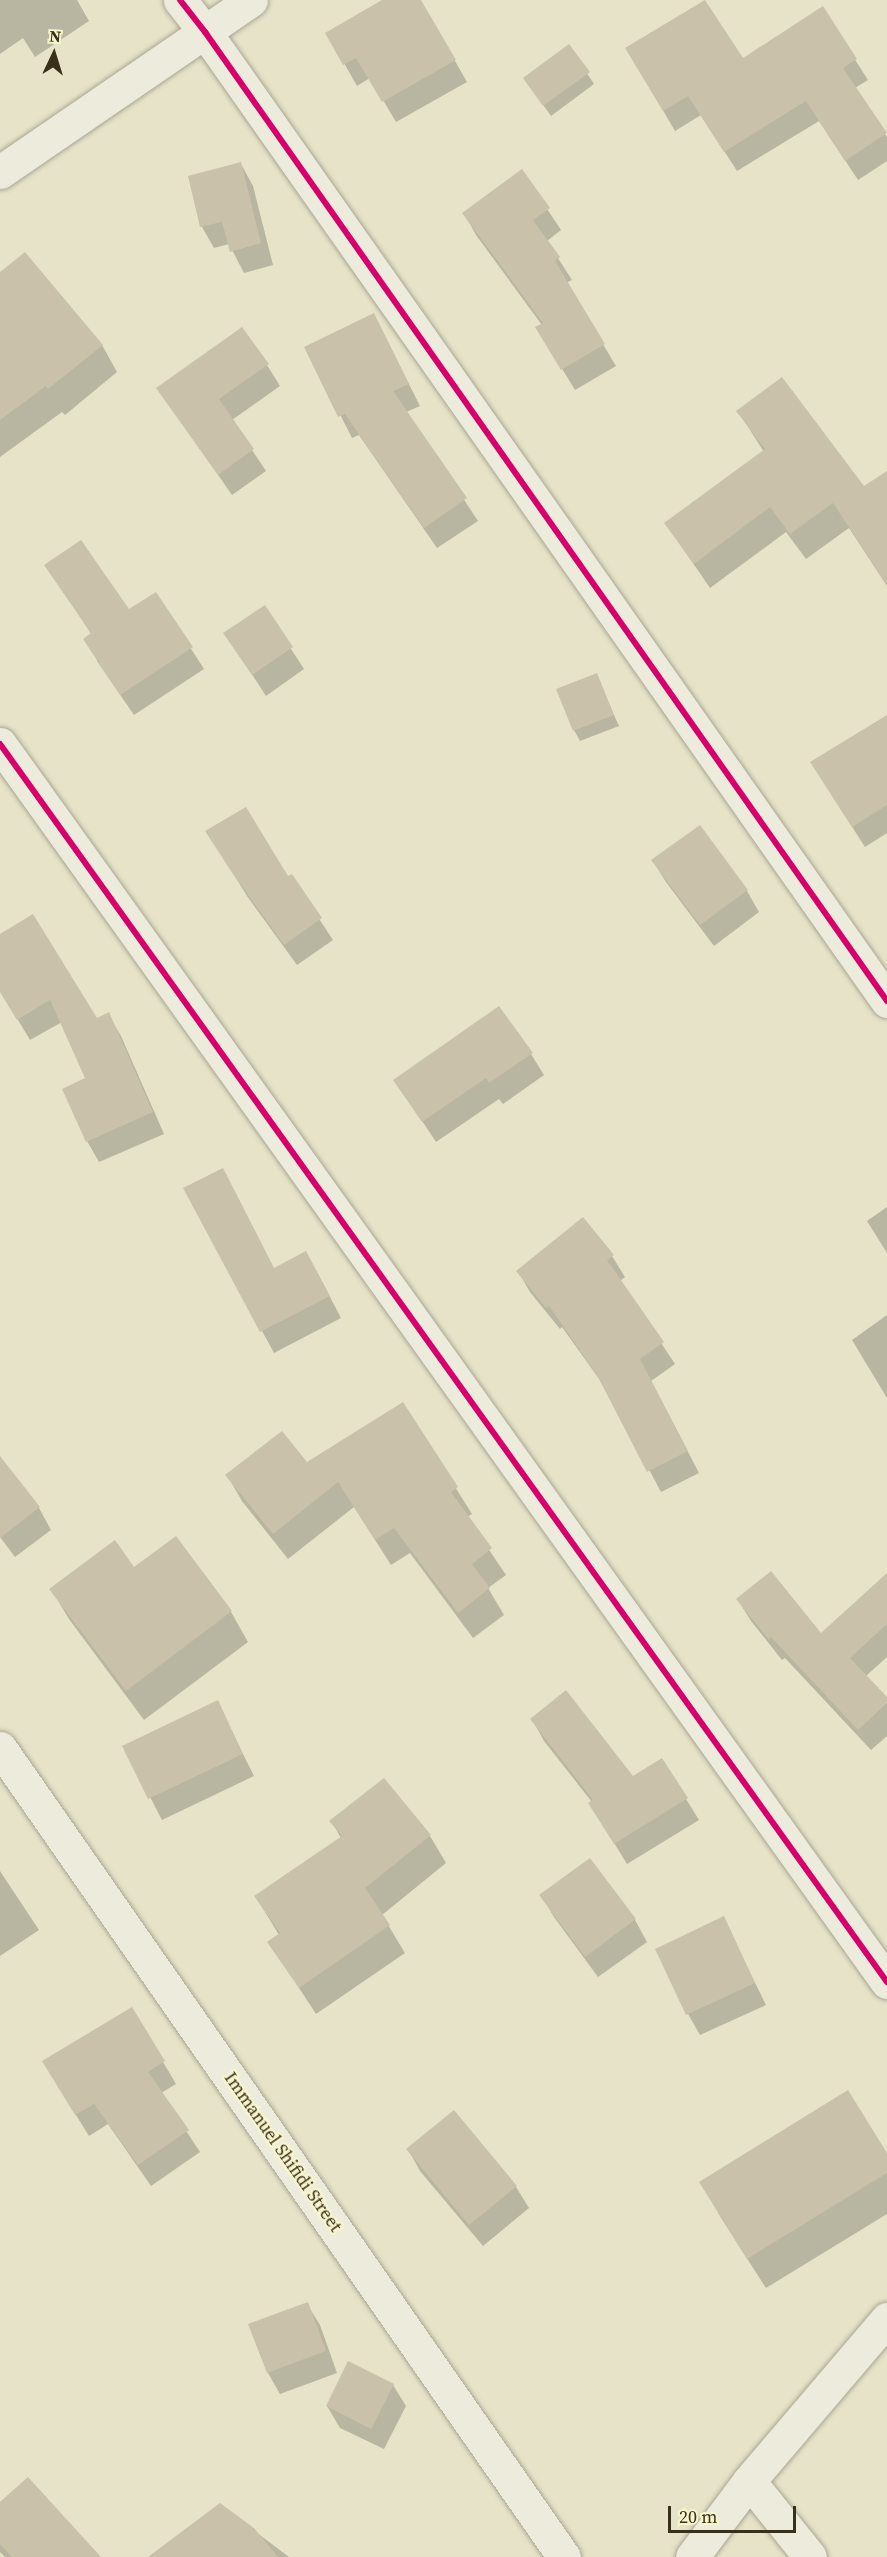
<!DOCTYPE html>
<style>
body{margin:0}
#map{position:relative;width:887px;height:2557px;overflow:hidden;background:#e6e3c9;font-family:"Source Serif 4",serif}
div>[style]{position:absolute}
.shadow>*{inset:0;background:#0003}
.building>*{inset:0;background:#c9c1aa}
.roads{filter:drop-shadow(0 0 2px #aaa693) drop-shadow(0 0 2px #aaa693)}
.minor>*{height:33px;margin:-16.5px;padding:0 16.5px;transform-origin:16.5px;border-radius:16.5px;background:#edecdc}
.cycleway>*{height:6px;margin:-3px;padding:0 3px;transform-origin:3px;border-radius:3px;background:#d6006c}
span{translate:-50% -50%;white-space:nowrap;text-align:center;line-height:1.15;-webkit-text-stroke:4.5px #f8f5cd;paint-order:stroke}
.street-label{font-size:18px;color:#39301b}
.north{position:absolute;left:24px;top:24px;width:60px;height:60px;-webkit-text-stroke:4px #f8f5cd;paint-order:stroke;rotate:4deg;font-size:16px;font-weight:700;line-height:24px;text-align:center;color:#39301b}
.north::after{content:'';display:block;margin:auto;width:21px;height:27px;background:#39301b;clip-path:polygon(50% 0,100% 100%,50% 72%,0 100%)}
.scale{position:absolute;left:668px;top:2506px;width:128px;height:27px;box-sizing:border-box;border:3px solid #39301b;border-top:0;padding-left:8px;font-size:18px;line-height:21px;white-space:nowrap;color:#39301b;-webkit-text-stroke:4px #f8f5cd;paint-order:stroke}
</style>
<div id="map">
<div class="shadow">
<div style="clip-path:polygon(0 0,77px 0,89px 21px,35px 57px,23px 38px,0 54px)"></div>
<div style="clip-path:polygon(385px 0,420px 0,467px 82px,396px 122px,370px 78px,357px 86px,327px 33px)"></div>
<div style="clip-path:polygon(822px 8px,868px 80px,855px 88px,887px 137px,887px 161px,858px 180px,819px 121px,737px 171px,701px 115px,675px 131px,627px 49px,742px 60px)"></div>
<div style="clip-path:polygon(569px 46px,594px 84px,551px 116px,525px 79px)"></div>
<div style="clip-path:polygon(241px 164px,253px 186px,273px 265px,244px 273px,229px 244px,214px 248px,202px 227px,190px 177px)"></div>
<div style="clip-path:polygon(522px 171px,561px 230px,547px 241px,572px 280px,566px 283px,616px 366px,575px 390px,550px 349px,542px 325px,476px 235px,464px 213px)"></div>
<div style="clip-path:polygon(0 274px,102px 345px,117px 372px,65px 415px,62px 412px,0 457px)"></div>
<div style="clip-path:polygon(374px 315px,420px 406px,406px 412px,478px 521px,437px 548px,359px 435px,352px 438px,306px 347px)"></div>
<div style="clip-path:polygon(267px 365px,280px 386px,232px 420px,266px 471px,232px 495px,158px 388px)"></div>
<div style="clip-path:polygon(738px 411px,863px 488px,887px 473px,887px 586px,849px 528px,806px 559px,786px 532px,710px 588px,666px 524px,764px 452px)"></div>
<div style="clip-path:polygon(46px 565px,128px 611px,156px 594px,204px 669px,134px 715px,97px 661px,92px 635px)"></div>
<div style="clip-path:polygon(264px 607px,304px 669px,266px 696px,225px 633px)"></div>
<div style="clip-path:polygon(596px 675px,619px 726px,580px 741px,574px 730px)"></div>
<div style="clip-path:polygon(887px 717px,887px 833px,865px 847px,824px 783px)"></div>
<div style="clip-path:polygon(220px 852px,288px 878px,291px 876px,333px 940px,297px 965px,247px 896px)"></div>
<div style="clip-path:polygon(653px 861px,747px 891px,759px 912px,714px 946px,666px 882px)"></div>
<div style="clip-path:polygon(0 936px,96px 1020px,108px 1014px,121px 1036px,164px 1134px,99px 1162px,87px 1141px,87px 1079px,62px 1022px,30px 1040px,0 990px)"></div>
<div style="clip-path:polygon(531px 1054px,544px 1075px,503px 1104px,499px 1099px,436px 1142px,395px 1080px)"></div>
<div style="clip-path:polygon(185px 1189px,235px 1192px,274px 1269px,318px 1274px,341px 1318px,274px 1353px)"></div>
<div style="clip-path:polygon(887px 1207px,887px 1253px,867px 1221px)"></div>
<div style="clip-path:polygon(612px 1256px,625px 1277px,620px 1281px,675px 1364px,651px 1381px,699px 1473px,661px 1492px,607px 1390px,562px 1327px,560px 1329px,530px 1292px,518px 1271px)"></div>
<div style="clip-path:polygon(887px 1315px,887px 1398px,852px 1340px)"></div>
<div style="clip-path:polygon(403px 1404px,472px 1514px,467px 1517px,506px 1575px,488px 1588px,504px 1615px,473px 1638px,410px 1553px,391px 1565px,354px 1507px,288px 1559px,242px 1501px,227px 1475px,307px 1464px)"></div>
<div style="clip-path:polygon(2px 1462px,39px 1508px,51px 1530px,15px 1557px,0 1537px,0 1463px)"></div>
<div style="clip-path:polygon(175px 1538px,231px 1612px,248px 1642px,144px 1720px,69px 1619px,51px 1589px,134px 1569px)"></div>
<div style="clip-path:polygon(738px 1600px,821px 1635px,887px 1603px,887px 1657px,866px 1676px,887px 1699px,887px 1736px,871px 1750px,785px 1658px,782px 1660px,751px 1621px)"></div>
<div style="clip-path:polygon(217px 1702px,254px 1776px,162px 1820px,124px 1747px)"></div>
<div style="clip-path:polygon(532px 1719px,633px 1778px,662px 1760px,699px 1820px,627px 1864px,603px 1825px,592px 1802px,544px 1741px)"></div>
<div style="clip-path:polygon(384px 1780px,430px 1836px,446px 1863px,382px 1915px,405px 1953px,316px 2014px,269px 1942px,279px 1935px,256px 1897px,341px 1838px,331px 1821px)"></div>
<div style="clip-path:polygon(590px 1860px,635px 1920px,647px 1942px,598px 1977px,554px 1917px,541px 1895px)"></div>
<div style="clip-path:polygon(0 1871px,39px 1930px,0 1956px)"></div>
<div style="clip-path:polygon(723px 1918px,766px 2005px,700px 2035px,688px 2014px)"></div>
<div style="clip-path:polygon(132px 2009px,176px 2084px,161px 2093px,200px 2152px,151px 2186px,108px 2124px,89px 2136px,56px 2083px)"></div>
<div style="clip-path:polygon(454px 2112px,516px 2187px,529px 2208px,483px 2246px,420px 2171px,408px 2149px)"></div>
<div style="clip-path:polygon(887px 2156px,887px 2214px,766px 2288px,718px 2213px)"></div>
<div style="clip-path:polygon(307px 2304px,320px 2325px,337px 2373px,280px 2394px,268px 2373px)"></div>
<div style="clip-path:polygon(393px 2385px,406px 2406px,384px 2449px,340px 2428px,327px 2406px)"></div>
<div style="clip-path:polygon(0 2504px,99px 2557px,5px 2557px,0 2552px)"></div>
<div style="clip-path:polygon(220px 2505px,289px 2557px,151px 2557px)"></div>
</div>
<div class="building">
<div style="clip-path:polygon(382px 0,421px 0,456px 60px,382px 102px,356px 58px,343px 65px,325px 33px)"></div>
<div style="clip-path:polygon(705px 0,743px 58px,823px 6px,857px 59px,843px 68px,887px 133px,845px 161px,806px 101px,724px 152px,688px 96px,663px 111px,625px 48px)"></div>
<div style="clip-path:polygon(569px 44px,590px 72px,543px 106px,523px 78px)"></div>
<div style="clip-path:polygon(241px 162px,261px 243px,230px 252px,222px 222px,200px 227px,188px 176px)"></div>
<div style="clip-path:polygon(522px 169px,550px 208px,533px 220px,560px 257px,555px 261px,605px 344px,561px 370px,535px 327px,543px 323px,462px 213px)"></div>
<div style="clip-path:polygon(25px 252px,103px 345px,48px 389px,46px 386px,0 420px,0 272px)"></div>
<div style="clip-path:polygon(374px 313px,409px 384px,393px 391px,467px 498px,424px 528px,345px 414px,338px 417px,304px 347px)"></div>
<div style="clip-path:polygon(242px 327px,269px 364px,219px 399px,254px 449px,218px 475px,156px 388px)"></div>
<div style="clip-path:polygon(782px 377px,864px 486px,887px 471px,887px 585px,833px 503px,790px 534px,770px 507px,694px 564px,664px 523px,765px 449px,736px 411px)"></div>
<div style="clip-path:polygon(81px 540px,129px 609px,156px 592px,193px 647px,120px 695px,83px 639px,91px 633px,44px 565px)"></div>
<div style="clip-path:polygon(265px 605px,293px 647px,252px 675px,223px 633px)"></div>
<div style="clip-path:polygon(597px 673px,614px 715px,573px 731px,556px 689px)"></div>
<div style="clip-path:polygon(887px 715px,887px 805px,852px 827px,810px 762px)"></div>
<div style="clip-path:polygon(246px 807px,288px 876px,292px 874px,322px 918px,284px 945px,233px 874px,205px 831px)"></div>
<div style="clip-path:polygon(700px 825px,748px 890px,700px 925px,651px 860px)"></div>
<div style="clip-path:polygon(33px 914px,97px 1018px,109px 1012px,153px 1112px,86px 1142px,62px 1089px,85px 1078px,50px 1000px,17px 1020px,0 992px,0 934px)"></div>
<div style="clip-path:polygon(499px 1006px,533px 1053px,489px 1083px,486px 1078px,422px 1122px,393px 1080px)"></div>
<div style="clip-path:polygon(223px 1168px,274px 1268px,306px 1251px,330px 1296px,260px 1332px,183px 1188px)"></div>
<div style="clip-path:polygon(583px 1217px,614px 1255px,607px 1260px,664px 1342px,640px 1359px,688px 1451px,647px 1472px,597px 1375px,549px 1306px,546px 1308px,516px 1271px)"></div>
<div style="clip-path:polygon(403px 1402px,458px 1487px,451px 1492px,492px 1548px,472px 1564px,490px 1588px,458px 1613px,394px 1528px,375px 1540px,338px 1482px,273px 1534px,225px 1475px,282px 1431px,307px 1462px)"></div>
<div style="clip-path:polygon(0 1456px,40px 1507px,0 1538px)"></div>
<div style="clip-path:polygon(176px 1536px,232px 1611px,126px 1691px,49px 1589px,115px 1540px,134px 1567px)"></div>
<div style="clip-path:polygon(771px 1571px,821px 1633px,887px 1573px,887px 1624px,850px 1658px,887px 1697px,887px 1703px,858px 1730px,771px 1637px,769px 1640px,736px 1599px)"></div>
<div style="clip-path:polygon(566px 1690px,633px 1776px,662px 1758px,688px 1798px,614px 1844px,588px 1803px,593px 1800px,530px 1719px)"></div>
<div style="clip-path:polygon(218px 1700px,243px 1754px,148px 1799px,122px 1746px)"></div>
<div style="clip-path:polygon(384px 1778px,431px 1835px,365px 1888px,390px 1925px,299px 1988px,267px 1942px,280px 1933px,254px 1896px,342px 1836px,329px 1821px)"></div>
<div style="clip-path:polygon(590px 1858px,636px 1919px,585px 1957px,539px 1895px)"></div>
<div style="clip-path:polygon(724px 1916px,755px 1983px,686px 2015px,655px 1949px)"></div>
<div style="clip-path:polygon(132px 2007px,165px 2061px,148px 2072px,189px 2130px,138px 2165px,94px 2104px,75px 2115px,42px 2061px)"></div>
<div style="clip-path:polygon(848px 2090px,887px 2153px,887px 2173px,747px 2259px,699px 2182px)"></div>
<div style="clip-path:polygon(454px 2110px,517px 2186px,469px 2225px,406px 2149px)"></div>
<div style="clip-path:polygon(308px 2302px,326px 2351px,267px 2373px,248px 2324px)"></div>
<div style="clip-path:polygon(348px 2361px,394px 2384px,371px 2429px,326px 2406px)"></div>
<div style="clip-path:polygon(28px 2477px,101px 2557px,12px 2557px,0 2544px,0 2502px)"></div>
<div style="clip-path:polygon(220px 2503px,254px 2528px,278px 2557px,148px 2557px)"></div>
</div>
<div class="roads">
<div class="minor">
<div style="left:180px;top:0;width:41px;rotate:52deg"></div>
<div style="left:205px;top:32px;width:1185px;rotate:54.86deg"></div>
<div style="left:0;top:172px;width:304px;rotate:-34.4deg"></div>
<div style="left:0;top:744px;width:1523px;rotate:54.38deg"></div>
<div style="left:0;top:1748px;width:986px;rotate:55.12deg"></div>
<div style="left:749px;top:2481px;width:97px;rotate:51.2deg"></div>
<div style="left:692px;top:2557px;width:95px;rotate:-53.1deg"></div>
<div style="left:749px;top:2481px;width:213px;rotate:-49.6deg"></div>
</div>
</div>
<div class="cycleway">
<div style="left:180px;top:0;width:41px;rotate:52deg"></div>
<div style="left:205px;top:32px;width:1185px;rotate:54.86deg"></div>
<div style="left:0;top:744px;width:1523px;rotate:54.38deg"></div>
</div>
<div class="street-label">
<span style="left:283px;top:2152px;rotate:55deg">Immanuel Shifidi Street</span>
</div>
<div class="north">N</div>
<div class="scale">20 m</div>
</div>
